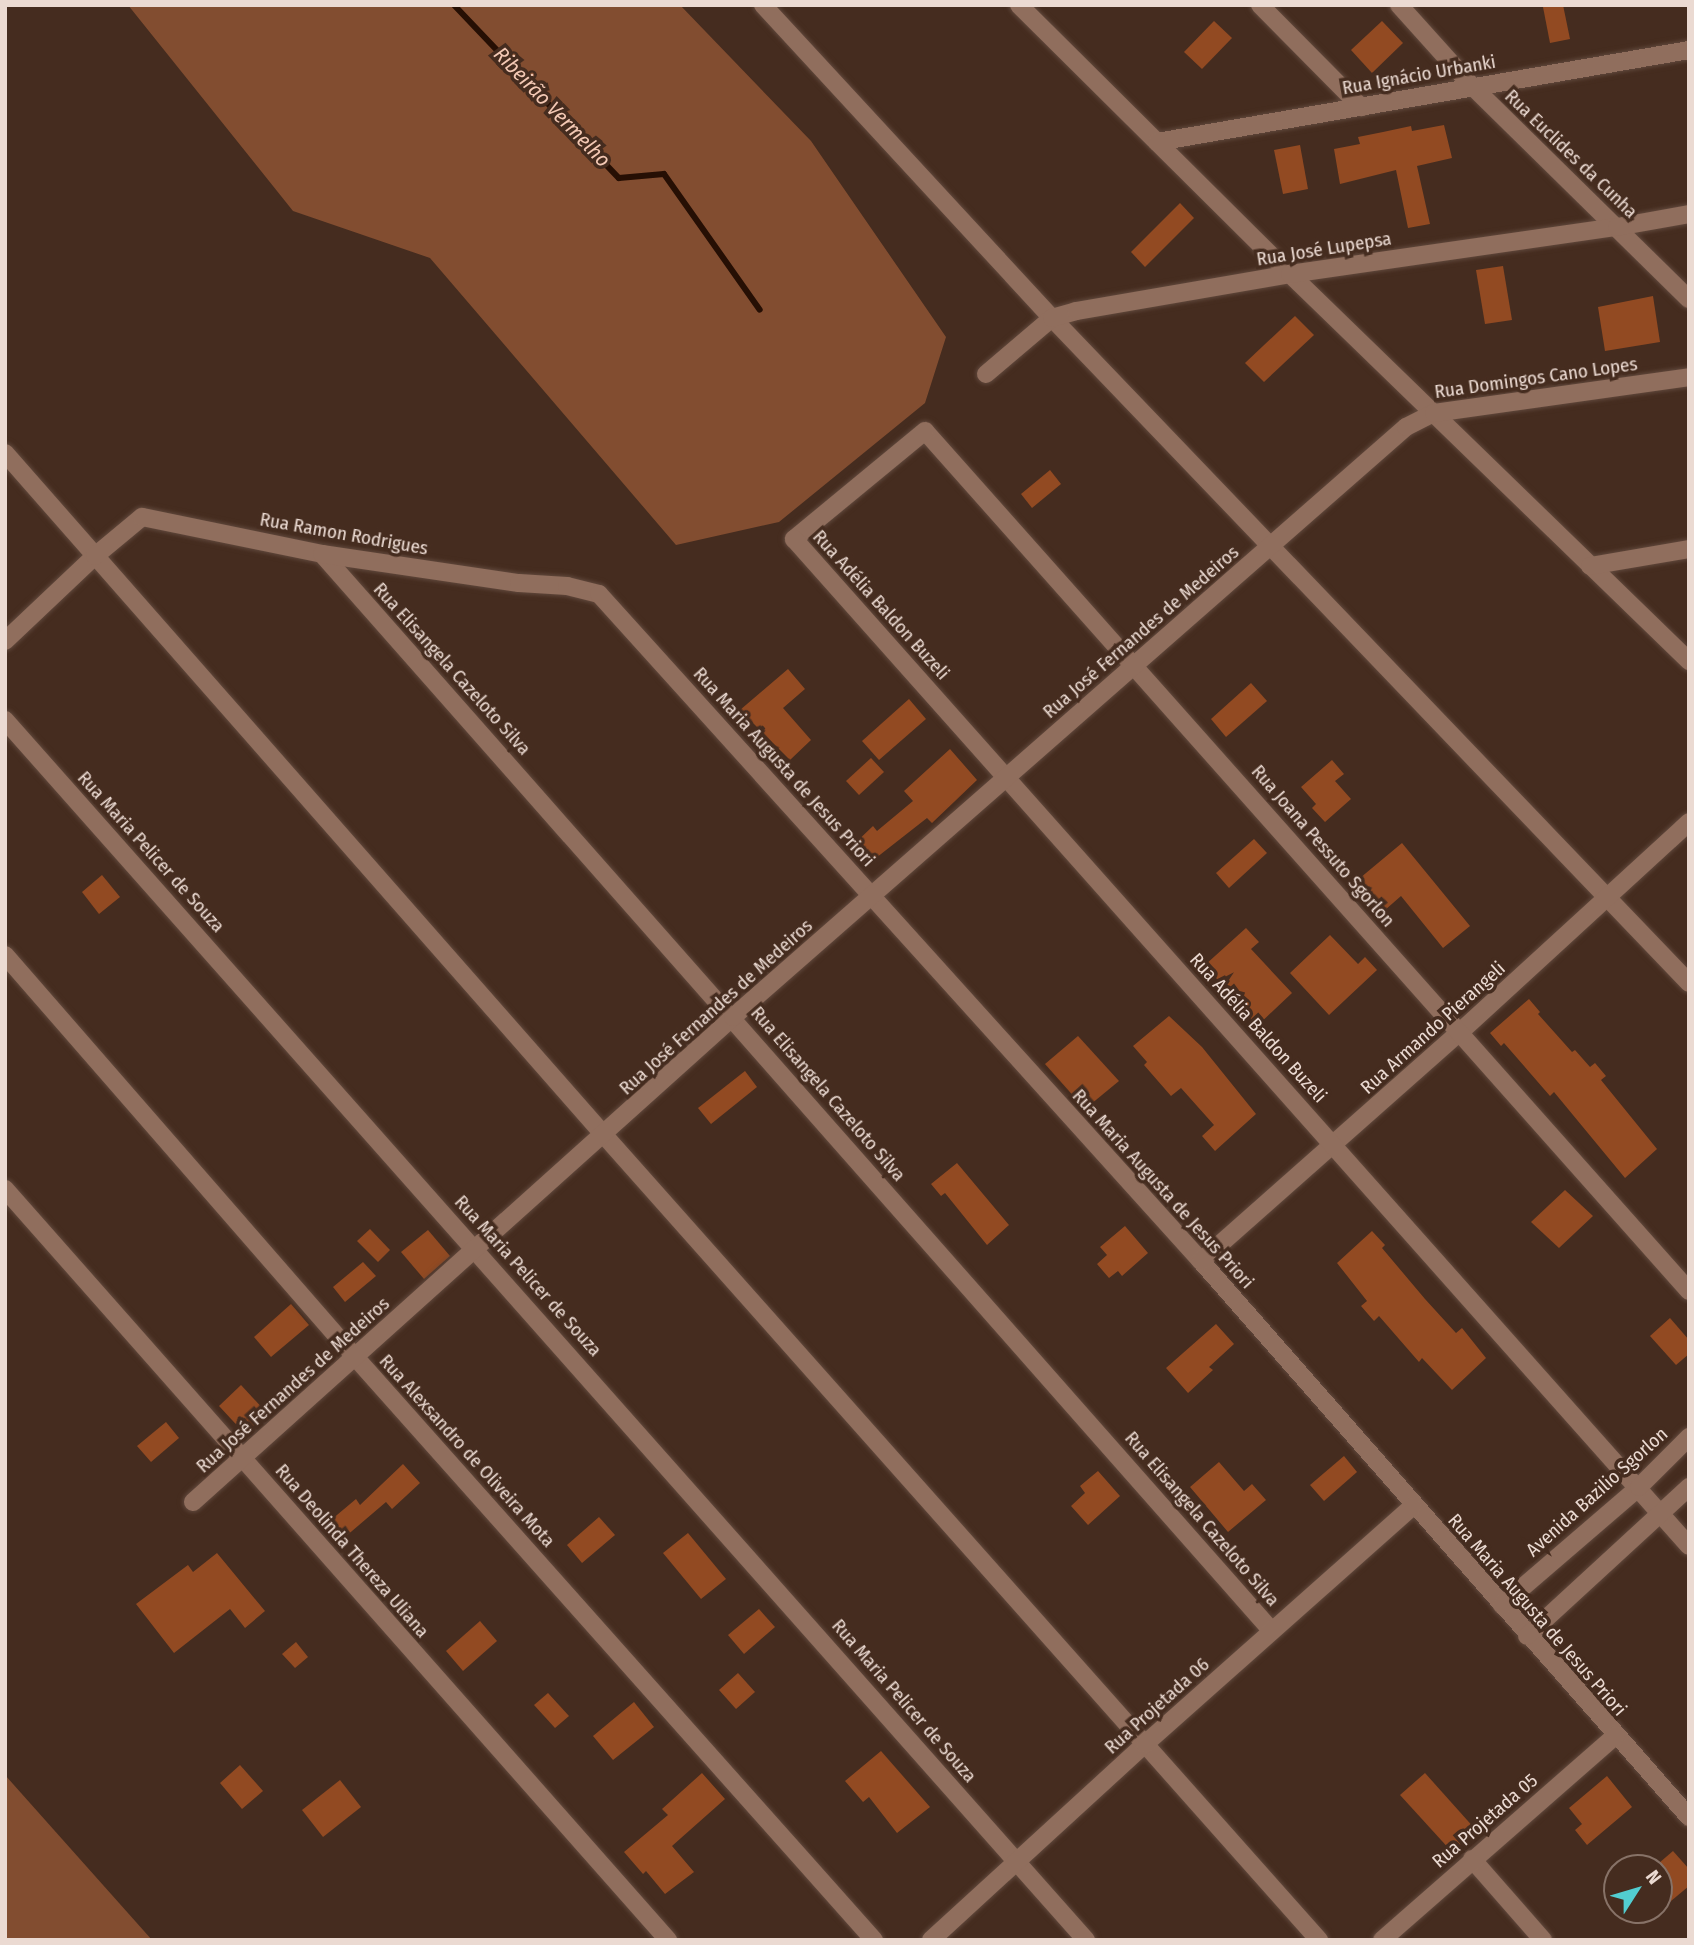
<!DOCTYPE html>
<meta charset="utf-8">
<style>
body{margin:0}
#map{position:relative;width:1694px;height:1945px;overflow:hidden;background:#452c1f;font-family:"Fira Sans Condensed",sans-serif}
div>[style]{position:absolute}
.green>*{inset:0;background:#824d30}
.stream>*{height:6px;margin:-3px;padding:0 3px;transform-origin:3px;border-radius:3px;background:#260f04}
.building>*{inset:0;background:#924a22}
.roads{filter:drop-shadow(0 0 2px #60483c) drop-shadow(0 0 2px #60483c)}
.minor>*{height:18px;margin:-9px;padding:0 9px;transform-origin:9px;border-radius:9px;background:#906e5d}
span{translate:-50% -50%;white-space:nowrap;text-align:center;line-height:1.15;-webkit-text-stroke:7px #452c1f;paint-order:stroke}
.street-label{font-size:19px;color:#ebdad2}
.water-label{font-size:21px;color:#f3c8b4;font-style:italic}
.frame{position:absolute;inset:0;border:7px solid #ebdad2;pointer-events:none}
.north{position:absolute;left:1603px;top:1854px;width:70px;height:70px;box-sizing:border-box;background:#452c1f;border:2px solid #877267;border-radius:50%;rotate:53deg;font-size:19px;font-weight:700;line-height:28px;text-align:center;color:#ebdad2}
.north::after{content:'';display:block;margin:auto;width:24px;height:32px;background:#52cdd0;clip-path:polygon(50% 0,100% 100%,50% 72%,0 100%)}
</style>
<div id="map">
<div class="green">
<div style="clip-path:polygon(128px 5px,680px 5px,811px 141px,946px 337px,925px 403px,779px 522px,676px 545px,430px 258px,293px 211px)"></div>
<div style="clip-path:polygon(5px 1775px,152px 1940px,5px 1940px)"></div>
</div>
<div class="stream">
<div style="left:454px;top:5px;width:239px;rotate:46.4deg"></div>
<div style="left:619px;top:178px;width:45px;rotate:-5.1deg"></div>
<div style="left:664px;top:174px;width:166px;rotate:54.8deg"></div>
</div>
<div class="building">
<div style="clip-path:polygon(1563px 5px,1570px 39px,1550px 43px,1543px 7px)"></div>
<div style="clip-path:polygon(1214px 21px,1232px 38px,1202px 69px,1184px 52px)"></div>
<div style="clip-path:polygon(1382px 21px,1403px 43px,1372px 73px,1351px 50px)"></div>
<div style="clip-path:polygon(1444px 125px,1452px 158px,1417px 166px,1430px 224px,1408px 228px,1396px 170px,1340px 184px,1334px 149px,1360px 144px,1358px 137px,1383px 132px,1411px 126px,1412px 131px)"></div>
<div style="clip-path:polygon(1300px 145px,1308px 189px,1283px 194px,1274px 150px)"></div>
<div style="clip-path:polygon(1180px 203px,1194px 218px,1145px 267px,1131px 252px)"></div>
<div style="clip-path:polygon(1503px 266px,1512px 320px,1485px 324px,1476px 270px)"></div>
<div style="clip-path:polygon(1653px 296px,1660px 342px,1605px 351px,1598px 307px)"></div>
<div style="clip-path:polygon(1295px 316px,1314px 335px,1264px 382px,1245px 363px)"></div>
<div style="clip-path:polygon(1050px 470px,1061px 484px,1032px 508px,1021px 494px)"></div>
<div style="clip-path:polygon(788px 669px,805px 689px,783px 708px,811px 740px,790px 760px,740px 710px)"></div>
<div style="clip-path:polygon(1251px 683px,1267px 701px,1226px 737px,1211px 719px)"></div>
<div style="clip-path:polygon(909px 699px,926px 719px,879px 760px,862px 741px)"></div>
<div style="clip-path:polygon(950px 749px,977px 780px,932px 823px,927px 818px,867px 865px,851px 847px,873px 826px,877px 831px,913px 801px,904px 791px)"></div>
<div style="clip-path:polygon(871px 758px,884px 772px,859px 795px,846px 781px)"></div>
<div style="clip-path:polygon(1332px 760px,1344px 774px,1335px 781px,1351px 799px,1325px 822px,1312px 808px,1316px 804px,1301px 787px)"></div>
<div style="clip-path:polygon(1254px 839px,1267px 853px,1229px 888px,1216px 873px)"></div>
<div style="clip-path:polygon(1402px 843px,1470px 926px,1443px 948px,1401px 896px,1385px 910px,1360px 878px)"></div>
<div style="clip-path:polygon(102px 875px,120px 897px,99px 914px,82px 892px)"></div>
<div style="clip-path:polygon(1246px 928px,1259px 942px,1251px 949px,1292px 993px,1257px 1026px,1205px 965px)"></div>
<div style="clip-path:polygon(1330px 935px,1358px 964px,1365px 957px,1377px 970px,1329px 1015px,1290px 973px)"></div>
<div style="clip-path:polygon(1529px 999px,1540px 1012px,1538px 1014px,1572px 1052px,1575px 1050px,1590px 1067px,1595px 1063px,1606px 1076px,1601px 1080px,1657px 1149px,1625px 1178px,1554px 1092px,1550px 1096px,1504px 1043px,1501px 1046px,1490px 1033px)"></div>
<div style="clip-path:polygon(1169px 1016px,1202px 1047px,1256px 1114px,1215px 1151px,1202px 1136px,1214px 1125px,1181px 1088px,1171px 1096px,1144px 1065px,1147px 1062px,1133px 1046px)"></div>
<div style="clip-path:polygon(1078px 1036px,1119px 1081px,1085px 1109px,1045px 1064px)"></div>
<div style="clip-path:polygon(745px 1071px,757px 1087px,711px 1124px,698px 1108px)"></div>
<div style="clip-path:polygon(957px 1163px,1009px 1225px,987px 1245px,945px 1193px,941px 1196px,931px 1184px)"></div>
<div style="clip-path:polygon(1565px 1190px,1593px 1216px,1559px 1248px,1531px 1222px)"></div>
<div style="clip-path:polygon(1125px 1226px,1148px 1253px,1122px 1276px,1118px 1271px,1109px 1278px,1097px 1264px,1107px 1255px,1100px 1247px)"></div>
<div style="clip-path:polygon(370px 1229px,390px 1250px,378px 1262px,357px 1241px)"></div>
<div style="clip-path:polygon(428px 1230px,450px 1256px,424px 1279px,401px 1252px)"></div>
<div style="clip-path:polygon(1372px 1231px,1385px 1245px,1382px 1248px,1425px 1299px,1456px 1333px,1462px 1328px,1486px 1358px,1452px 1390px,1422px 1358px,1419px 1362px,1379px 1316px,1374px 1321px,1361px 1306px,1367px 1301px,1337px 1263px)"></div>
<div style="clip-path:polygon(363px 1262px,376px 1276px,345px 1302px,333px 1287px)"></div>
<div style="clip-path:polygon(291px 1304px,309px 1325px,271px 1357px,254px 1337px)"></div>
<div style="clip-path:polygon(1670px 1318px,1689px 1340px,1689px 1354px,1676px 1365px,1650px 1336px)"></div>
<div style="clip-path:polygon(1216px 1324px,1234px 1344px,1209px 1367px,1213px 1370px,1188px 1393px,1166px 1368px)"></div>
<div style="clip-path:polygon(241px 1385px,267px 1413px,245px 1434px,219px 1406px)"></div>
<div style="clip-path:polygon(166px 1422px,179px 1438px,151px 1462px,137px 1446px)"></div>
<div style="clip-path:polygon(1344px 1456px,1357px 1472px,1324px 1501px,1310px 1485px)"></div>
<div style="clip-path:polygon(1219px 1462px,1244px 1491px,1252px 1484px,1266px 1500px,1228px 1532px,1190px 1487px)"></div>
<div style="clip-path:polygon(403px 1464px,420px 1483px,392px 1509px,386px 1502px,345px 1537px,331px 1520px,356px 1499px,360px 1505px)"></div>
<div style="clip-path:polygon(1098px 1471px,1120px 1496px,1088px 1525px,1071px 1506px,1085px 1493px,1080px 1486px)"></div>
<div style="clip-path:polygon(599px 1517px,615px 1535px,582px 1563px,567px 1545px)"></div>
<div style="clip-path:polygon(688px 1533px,726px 1579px,701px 1599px,663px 1553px)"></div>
<div style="clip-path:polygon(217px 1553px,265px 1611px,245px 1628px,230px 1609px,174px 1653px,136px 1604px,188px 1565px,193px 1572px)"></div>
<div style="clip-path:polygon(759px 1609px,775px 1627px,744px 1654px,728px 1635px)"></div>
<div style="clip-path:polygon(480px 1621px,497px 1641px,463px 1671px,446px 1651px)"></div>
<div style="clip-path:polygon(296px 1642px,308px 1657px,295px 1668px,282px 1654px)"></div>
<div style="clip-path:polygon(738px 1673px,755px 1692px,736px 1709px,719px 1690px)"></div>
<div style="clip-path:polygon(548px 1693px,569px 1716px,555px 1728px,534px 1705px)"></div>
<div style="clip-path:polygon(634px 1702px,654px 1727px,613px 1760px,593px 1736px)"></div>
<div style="clip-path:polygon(881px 1751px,930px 1807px,897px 1833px,869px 1797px,863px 1802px,845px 1781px)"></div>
<div style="clip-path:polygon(240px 1765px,263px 1791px,242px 1809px,220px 1783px)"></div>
<div style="clip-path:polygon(702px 1773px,725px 1799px,672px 1846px,694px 1872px,665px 1894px,646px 1871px,643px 1874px,624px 1852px,668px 1815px,662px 1809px)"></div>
<div style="clip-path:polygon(1425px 1773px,1476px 1830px,1452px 1852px,1400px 1795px)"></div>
<div style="clip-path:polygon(1607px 1776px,1632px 1807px,1587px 1845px,1575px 1830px,1582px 1824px,1569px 1808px)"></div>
<div style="clip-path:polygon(340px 1780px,361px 1807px,323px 1837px,302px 1810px)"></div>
<div style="clip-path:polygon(1673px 1851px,1689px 1869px,1689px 1886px,1659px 1911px,1659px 1863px)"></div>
</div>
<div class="roads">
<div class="minor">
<div style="left:763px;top:5px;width:426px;rotate:47.3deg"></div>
<div style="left:1052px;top:318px;width:921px;rotate:46.23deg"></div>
<div style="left:1019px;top:5px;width:382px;rotate:44.8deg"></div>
<div style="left:1290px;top:274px;width:556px;rotate:44.13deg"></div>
<div style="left:1260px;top:5px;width:144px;rotate:45.3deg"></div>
<div style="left:1399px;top:5px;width:109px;rotate:48deg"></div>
<div style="left:1472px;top:86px;width:304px;rotate:44.5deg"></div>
<div style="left:1157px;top:142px;width:540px;rotate:-9.81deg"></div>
<div style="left:986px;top:374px;width:87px;rotate:-40.3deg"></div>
<div style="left:1052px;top:318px;width:25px;rotate:-16deg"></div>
<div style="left:1076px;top:311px;width:217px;rotate:-9.8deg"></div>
<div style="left:1290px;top:274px;width:330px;rotate:-8.2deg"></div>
<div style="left:1617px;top:227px;width:73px;rotate:-10.2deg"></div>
<div style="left:5px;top:453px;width:908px;rotate:48.71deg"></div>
<div style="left:604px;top:1135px;width:1077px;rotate:48.39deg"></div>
<div style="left:322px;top:554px;width:1436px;rotate:48.59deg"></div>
<div style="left:1590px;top:566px;width:100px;rotate:-9.7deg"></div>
<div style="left:5px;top:641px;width:124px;rotate:-43.4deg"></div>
<div style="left:95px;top:556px;width:61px;rotate:-39.7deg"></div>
<div style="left:142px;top:517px;width:184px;rotate:11.6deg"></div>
<div style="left:322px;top:554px;width:199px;rotate:8.4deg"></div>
<div style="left:519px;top:583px;width:48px;rotate:3.6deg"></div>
<div style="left:567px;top:586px;width:33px;rotate:14deg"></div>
<div style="left:599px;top:594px;width:898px;rotate:47.93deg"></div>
<div style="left:1201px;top:1261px;width:740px;rotate:48.73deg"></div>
<div style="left:5px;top:720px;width:1630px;rotate:48.46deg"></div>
<div style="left:5px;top:955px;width:534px;rotate:48.95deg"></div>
<div style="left:356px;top:1358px;width:779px;rotate:48.33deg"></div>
<div style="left:5px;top:1189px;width:1002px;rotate:48.56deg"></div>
<div style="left:1201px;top:1261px;width:344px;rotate:-41.5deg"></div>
<div style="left:1459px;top:1033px;width:312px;rotate:-42.5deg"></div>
<div style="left:1689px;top:1291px;width:1150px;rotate:-131.62deg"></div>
<div style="left:925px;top:431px;width:170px;rotate:140.5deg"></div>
<div style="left:794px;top:539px;width:1347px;rotate:48.37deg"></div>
<div style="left:193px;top:1502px;width:726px;rotate:-41.93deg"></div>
<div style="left:733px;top:1017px;width:895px;rotate:-41.24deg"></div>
<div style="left:1406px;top:427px;width:31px;rotate:-27deg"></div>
<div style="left:1434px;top:413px;width:258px;rotate:-8deg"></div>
<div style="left:1502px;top:1605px;width:181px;rotate:-40.7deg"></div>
<div style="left:1639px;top:1487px;width:71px;rotate:-45deg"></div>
<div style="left:1527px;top:1636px;width:220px;rotate:-42.6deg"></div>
<div style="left:1472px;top:1859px;width:108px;rotate:48.8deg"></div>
<div style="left:931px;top:1940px;width:290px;rotate:-42.5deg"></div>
<div style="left:1145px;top:1744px;width:358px;rotate:-41.6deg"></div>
<div style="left:1382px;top:1940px;width:311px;rotate:-41.2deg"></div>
</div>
</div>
<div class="street-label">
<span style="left:1419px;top:75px;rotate:-10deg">Rua Ignácio Urbanki</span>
<span style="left:1571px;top:154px;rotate:44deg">Rua Euclides da Cunha</span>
<span style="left:1324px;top:249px;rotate:-9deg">Rua José Lupepsa</span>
<span style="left:1536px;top:378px;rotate:-8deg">Rua Domingos Cano Lopes</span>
<span style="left:344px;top:534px;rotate:10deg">Rua Ramon Rodrigues</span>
<span style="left:881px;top:605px;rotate:48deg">Rua Adélia Baldon Buzeli</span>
<span style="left:1141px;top:632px;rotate:-41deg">Rua José Fernandes de Medeiros</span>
<span style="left:452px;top:669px;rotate:48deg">Rua Elisangela Cazeloto Silva</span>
<span style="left:784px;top:767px;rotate:48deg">Rua Maria Augusta de Jesus Priori</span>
<span style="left:1323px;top:846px;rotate:49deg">Rua Joana Pessuto Sgorlon</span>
<span style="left:151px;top:852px;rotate:48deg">Rua Maria Pelicer de Souza</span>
<span style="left:716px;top:1007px;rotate:-42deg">Rua José Fernandes de Medeiros</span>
<span style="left:1258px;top:1028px;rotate:48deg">Rua Adélia Baldon Buzeli</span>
<span style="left:1433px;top:1028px;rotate:-42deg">Rua Armando Pierangeli</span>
<span style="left:828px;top:1094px;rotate:49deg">Rua Elisangela Cazeloto Silva</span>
<span style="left:1163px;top:1189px;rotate:48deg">Rua Maria Augusta de Jesus Priori</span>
<span style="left:528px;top:1276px;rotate:48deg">Rua Maria Pelicer de Souza</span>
<span style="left:293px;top:1385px;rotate:-42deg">Rua José Fernandes de Medeiros</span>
<span style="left:467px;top:1451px;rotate:48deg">Rua Alexsandro de Oliveira Mota</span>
<span style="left:1597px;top:1492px;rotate:-42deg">Avenida Bazilio Sgorlon</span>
<span style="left:1202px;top:1519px;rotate:49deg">Rua Elisangela Cazeloto Silva</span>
<span style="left:352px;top:1551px;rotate:49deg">Rua Deolinda Thereza Uliana</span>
<span style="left:1537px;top:1615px;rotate:49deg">Rua Maria Augusta de Jesus Priori</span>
<span style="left:904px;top:1701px;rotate:49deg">Rua Maria Pelicer de Souza</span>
<span style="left:1157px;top:1706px;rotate:-42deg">Rua Projetada 06</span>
<span style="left:1485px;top:1821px;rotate:-41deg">Rua Projetada 05</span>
</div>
<div class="water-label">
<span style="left:552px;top:107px;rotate:46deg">Ribeirão Vermelho</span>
</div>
<div class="frame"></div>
<div class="north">N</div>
</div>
